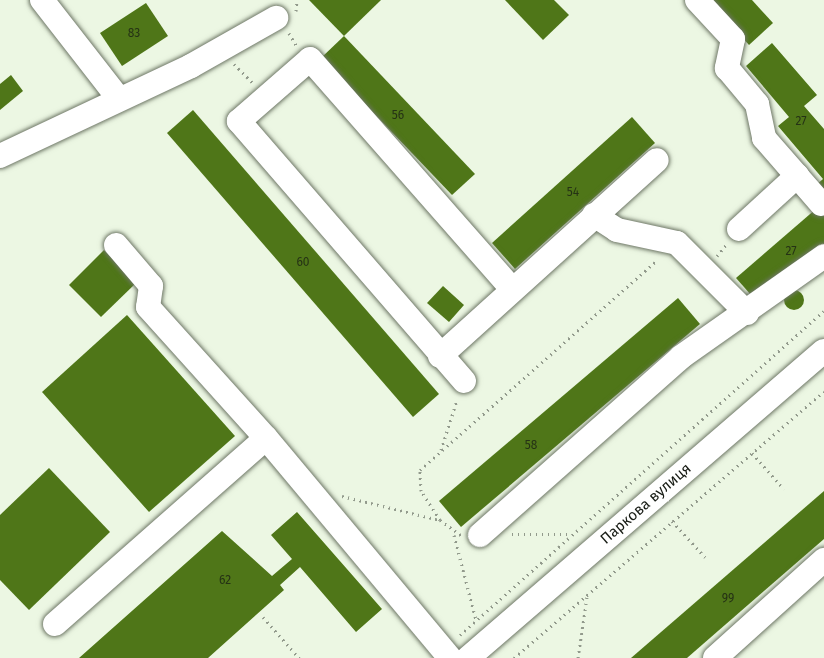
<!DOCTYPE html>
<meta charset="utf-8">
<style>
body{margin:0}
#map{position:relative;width:824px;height:658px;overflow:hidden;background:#ecf7e3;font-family:"Fira Sans",sans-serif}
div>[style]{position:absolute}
.building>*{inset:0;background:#4f7618}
.round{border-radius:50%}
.path>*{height:3px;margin-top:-1.5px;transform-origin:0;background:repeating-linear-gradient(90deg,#929a8c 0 1.5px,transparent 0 6px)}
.roads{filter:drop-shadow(0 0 2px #6e7766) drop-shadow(0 0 2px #6e7766)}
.minor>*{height:24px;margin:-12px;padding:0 12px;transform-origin:12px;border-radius:12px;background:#fff}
span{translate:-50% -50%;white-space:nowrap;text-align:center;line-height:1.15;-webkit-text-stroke:6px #fff;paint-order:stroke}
.number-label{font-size:12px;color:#253215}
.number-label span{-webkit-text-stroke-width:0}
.street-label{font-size:15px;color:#171b14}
</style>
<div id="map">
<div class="building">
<div style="clip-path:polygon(309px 0,381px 0,344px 36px)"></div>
<div style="clip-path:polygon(505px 0,554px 0,569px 15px,543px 40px)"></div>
<div style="clip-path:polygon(709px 0,752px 0,773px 23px,749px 45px)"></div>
<div style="clip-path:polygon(146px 3px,168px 36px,122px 66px,100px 33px)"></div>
<div style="clip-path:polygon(344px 36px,475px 174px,452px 195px,321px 58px)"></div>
<div style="clip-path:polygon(772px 43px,817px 95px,804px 106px,824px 129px,824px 197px,815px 186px,823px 179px,778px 126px,789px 117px,746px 66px)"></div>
<div style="clip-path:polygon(11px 75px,23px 91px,0 110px,0 84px)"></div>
<div style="clip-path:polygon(193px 110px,439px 394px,413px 417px,167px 133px)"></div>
<div style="clip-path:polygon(632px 117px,655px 143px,515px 269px,492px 243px)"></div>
<div style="clip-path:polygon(824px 202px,824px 246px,758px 303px,736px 278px)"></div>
<div style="clip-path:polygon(104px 250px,136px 283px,101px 317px,69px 285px)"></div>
<div style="clip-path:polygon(443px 286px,464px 305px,449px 322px,427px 303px)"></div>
<div class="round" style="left:784px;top:290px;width:20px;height:20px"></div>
<div style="clip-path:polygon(678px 298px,700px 324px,461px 527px,439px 501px)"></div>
<div style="clip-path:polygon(127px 315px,235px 436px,149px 512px,42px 392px)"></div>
<div style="clip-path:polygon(49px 468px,110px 532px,29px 610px,0 580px,0 515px)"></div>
<div style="clip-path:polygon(824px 491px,824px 539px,687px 658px,631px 658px)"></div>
<div style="clip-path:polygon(297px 512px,382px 609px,356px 632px,300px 567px,280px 585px,284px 590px,208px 658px,79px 658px,222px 531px,272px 576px,292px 559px,271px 535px)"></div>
</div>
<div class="path">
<div style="left:296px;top:11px;width:11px;rotate:-85deg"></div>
<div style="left:289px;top:33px;width:14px;rotate:60deg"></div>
<div style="left:234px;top:64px;width:27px;rotate:45deg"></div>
<div style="left:717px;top:256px;width:14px;rotate:-51deg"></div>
<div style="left:441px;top:450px;width:52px;rotate:-72.3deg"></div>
<div style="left:752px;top:453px;width:48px;rotate:48.4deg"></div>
<div style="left:342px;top:496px;width:101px;rotate:13.8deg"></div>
<div style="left:440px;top:520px;width:26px;rotate:36deg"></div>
<div style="left:440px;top:520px;width:35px;rotate:-123deg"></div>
<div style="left:421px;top:491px;width:21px;rotate:-93deg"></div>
<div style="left:420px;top:470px;width:317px;rotate:-41.5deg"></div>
<div style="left:672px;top:521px;width:49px;rotate:47.5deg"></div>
<div style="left:512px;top:534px;width:57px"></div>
<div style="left:454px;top:535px;width:88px;rotate:75.5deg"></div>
<div style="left:263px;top:617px;width:55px;rotate:48.7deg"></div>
<div style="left:460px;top:635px;width:487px;rotate:-41.7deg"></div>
<div style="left:514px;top:658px;width:409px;rotate:-40.7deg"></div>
<div style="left:578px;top:658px;width:62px;rotate:-81.6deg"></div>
</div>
<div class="roads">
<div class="minor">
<div style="left:42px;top:0;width:125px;rotate:52.1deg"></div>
<div style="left:697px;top:0;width:53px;rotate:47.3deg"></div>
<div style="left:733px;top:39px;width:30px;rotate:102deg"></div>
<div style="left:727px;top:68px;width:47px;rotate:50.2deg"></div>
<div style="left:757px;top:104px;width:35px;rotate:78deg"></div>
<div style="left:764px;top:138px;width:50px;rotate:49deg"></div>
<div style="left:0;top:156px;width:211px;rotate:-25.2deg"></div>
<div style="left:191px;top:66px;width:98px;rotate:-29.5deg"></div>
<div style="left:594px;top:215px;width:27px;rotate:33deg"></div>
<div style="left:617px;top:230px;width:61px;rotate:12.2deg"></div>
<div style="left:677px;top:243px;width:99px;rotate:45deg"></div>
<div style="left:739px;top:229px;width:79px;rotate:-42.4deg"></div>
<div style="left:797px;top:176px;width:37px;rotate:49deg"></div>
<div style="left:116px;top:245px;width:54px;rotate:49.5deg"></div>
<div style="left:151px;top:286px;width:21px;rotate:98deg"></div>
<div style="left:148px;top:307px;width:176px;rotate:48deg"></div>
<div style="left:440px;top:356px;width:292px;rotate:-42.1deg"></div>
<div style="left:464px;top:381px;width:344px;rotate:-130.9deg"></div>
<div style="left:239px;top:121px;width:94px;rotate:-41.1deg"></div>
<div style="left:310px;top:59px;width:306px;rotate:48.7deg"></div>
<div style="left:480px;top:535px;width:268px;rotate:-41.5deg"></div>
<div style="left:681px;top:357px;width:175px;rotate:-35.2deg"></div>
<div style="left:55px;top:624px;width:281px;rotate:-41.4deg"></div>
<div style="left:266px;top:438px;width:287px;rotate:50.1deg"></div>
<div style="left:468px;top:658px;width:470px;rotate:-40.8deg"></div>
<div style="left:715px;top:658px;width:147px;rotate:-42deg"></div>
</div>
</div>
<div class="number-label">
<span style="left:134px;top:34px">83</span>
<span style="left:398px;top:116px">56</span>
<span style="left:801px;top:122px">27</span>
<span style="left:573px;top:193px">54</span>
<span style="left:791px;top:252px">27</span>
<span style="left:303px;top:263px">60</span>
<span style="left:531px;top:446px">58</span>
<span style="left:225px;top:581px">62</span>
<span style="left:728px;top:599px">99</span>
</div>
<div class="street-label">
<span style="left:646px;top:504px;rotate:-41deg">Паркова вулиця</span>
</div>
</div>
